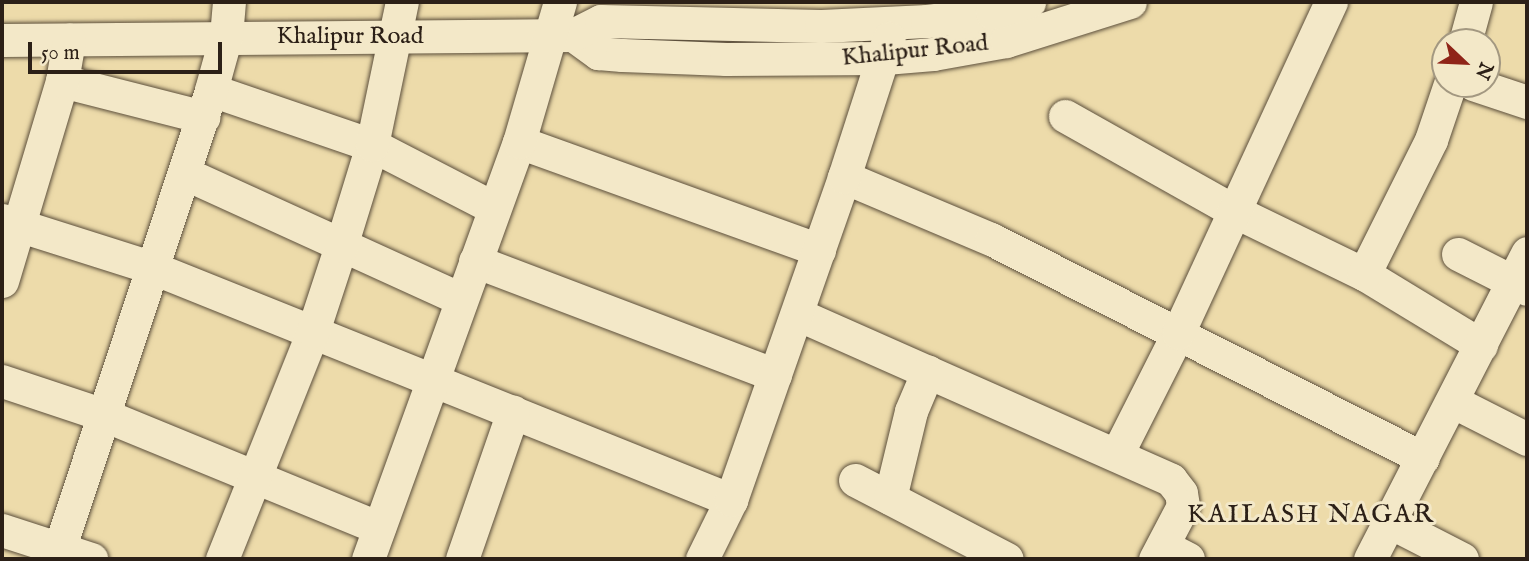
<!DOCTYPE html>
<style>
body{margin:0}
#map{position:relative;width:1529px;height:561px;overflow:hidden;background:#eddbaa;font-family:"IM FELL English",serif}
div>[style]{position:absolute}
.roads{filter:drop-shadow(0 0 2px #5c4f3c) drop-shadow(0 0 2px #5c4f3c)}
.minor>*{height:33px;margin:-16.5px;padding:0 16.5px;transform-origin:16.5px;border-radius:16.5px;background:#f3e8c8}
span{translate:-50% -50%;white-space:nowrap;text-align:center;line-height:1.15;-webkit-text-stroke:6px #f3e8c8;paint-order:stroke}
.street-label{font-size:24px;color:#2c2017}
.neighbourhood-label{font-size:26px;color:#2c2017;letter-spacing:2px}
.frame{position:absolute;inset:0;border:4px solid #2c2017;pointer-events:none}
.north{position:absolute;left:1431px;top:28px;width:70px;height:70px;box-sizing:border-box;background:#f3e8c8;border:2px solid #a39881;border-radius:50%;rotate:113deg;font-size:19px;font-weight:700;line-height:28px;text-align:center;color:#2c2017}
.north::after{content:'';display:block;margin:auto;width:24px;height:32px;background:#8f2418;clip-path:polygon(50% 0,100% 100%,50% 72%,0 100%)}
.scale{position:absolute;left:28px;top:42px;width:194px;height:32px;box-sizing:border-box;border:4px solid #2c2017;border-top:0;padding-left:9px;font-size:21px;line-height:24px;white-space:nowrap;color:#2c2017;-webkit-text-stroke:5px #f3e8c8;paint-order:stroke}
</style>
<div id="map">
<div class="roads">
<div class="minor">
<div style="left:573px;top:35px;width:31px;rotate:36deg"></div>
<div style="left:598px;top:53px;width:24px;rotate:5deg"></div>
<div style="left:622px;top:55px;width:104px;rotate:2.2deg"></div>
<div style="left:726px;top:59px;width:159px;rotate:-0.4deg"></div>
<div style="left:885px;top:58px;width:48px;rotate:-4.8deg"></div>
<div style="left:933px;top:54px;width:74px;rotate:-10.1deg"></div>
<div style="left:1006px;top:41px;width:130px;rotate:-17.5deg"></div>
<div style="left:2px;top:40px;width:571px;rotate:-0.5deg"></div>
<div style="left:573px;top:35px;width:31px;rotate:-27deg"></div>
<div style="left:601px;top:21px;width:220px;rotate:1.3deg"></div>
<div style="left:821px;top:26px;width:106px;rotate:-2.7deg"></div>
<div style="left:927px;top:21px;width:65px;rotate:-7deg"></div>
<div style="left:992px;top:13px;width:39px;rotate:-17deg"></div>
<div style="left:1465px;top:42px;width:41px;rotate:-74.6deg"></div>
<div style="left:62px;top:81px;width:146px;rotate:14.3deg"></div>
<div style="left:1473px;top:84px;width:57px;rotate:18.4deg"></div>
<div style="left:211px;top:90px;width:170px;rotate:18.9deg"></div>
<div style="left:372px;top:145px;width:137px;rotate:27.3deg"></div>
<div style="left:1065px;top:116px;width:194px;rotate:29.3deg"></div>
<div style="left:1234px;top:211px;width:144px;rotate:25.9deg"></div>
<div style="left:1364px;top:274px;width:137px;rotate:31.3deg"></div>
<div style="left:519px;top:142px;width:319px;rotate:19.8deg"></div>
<div style="left:184px;top:173px;width:304px;rotate:24.5deg"></div>
<div style="left:844px;top:177px;width:160px;rotate:22.9deg"></div>
<div style="left:991px;top:239px;width:484px;rotate:26.9deg"></div>
<div style="left:2px;top:220px;width:158px;rotate:17.6deg"></div>
<div style="left:153px;top:268px;width:623px;rotate:21.87deg"></div>
<div style="left:1458px;top:254px;width:77px;rotate:26.9deg"></div>
<div style="left:475px;top:261px;width:321px;rotate:20.8deg"></div>
<div style="left:1364px;top:274px;width:150px;rotate:-63.4deg"></div>
<div style="left:1431px;top:140px;width:59px;rotate:-71.3deg"></div>
<div style="left:2px;top:281px;width:209px;rotate:-73.3deg"></div>
<div style="left:62px;top:81px;width:42px;rotate:-80.3deg"></div>
<div style="left:797px;top:314px;width:409px;rotate:23.9deg"></div>
<div style="left:1171px;top:480px;width:16px;rotate:52deg"></div>
<div style="left:1181px;top:493px;width:13px;rotate:81deg"></div>
<div style="left:1183px;top:506px;width:60px;rotate:117.8deg"></div>
<div style="left:2px;top:381px;width:108px;rotate:18.4deg"></div>
<div style="left:104px;top:415px;width:297px;rotate:22.3deg"></div>
<div style="left:1452px;top:401px;width:84px;rotate:26.9deg"></div>
<div style="left:1117px;top:454px;width:136px;rotate:-63.2deg"></div>
<div style="left:1178px;top:333px;width:365px;rotate:-65.2deg"></div>
<div style="left:855px;top:480px;width:171px;rotate:27.5deg"></div>
<div style="left:890px;top:498px;width:89px;rotate:-76.4deg"></div>
<div style="left:911px;top:411px;width:43px;rotate:-67deg"></div>
<div style="left:1390px;top:522px;width:81px;rotate:27.2deg"></div>
<div style="left:2px;top:530px;width:94px;rotate:18deg"></div>
<div style="left:1163px;top:546px;width:28px;rotate:27deg"></div>
<div style="left:56px;top:559px;width:494px;rotate:-71.7deg"></div>
<div style="left:211px;top:90px;width:56px;rotate:-74.5deg"></div>
<div style="left:226px;top:36px;width:34px;rotate:-85deg"></div>
<div style="left:222px;top:559px;width:245px;rotate:-68.2deg"></div>
<div style="left:313px;top:331px;width:89px;rotate:-71.8deg"></div>
<div style="left:341px;top:246px;width:106px;rotate:-72.9deg"></div>
<div style="left:372px;top:145px;width:146px;rotate:-78.2deg"></div>
<div style="left:368px;top:559px;width:443px;rotate:-70.1deg"></div>
<div style="left:519px;top:142px;width:146px;rotate:-73.7deg"></div>
<div style="left:462px;top:559px;width:156px;rotate:-70.9deg"></div>
<div style="left:702px;top:559px;width:66px;rotate:-63.8deg"></div>
<div style="left:731px;top:500px;width:342px;rotate:-70.7deg"></div>
<div style="left:844px;top:177px;width:146px;rotate:-72.1deg"></div>
<div style="left:1370px;top:559px;width:344px;rotate:-62.8deg"></div>
</div>
</div>
<div class="street-label">
<span style="left:350px;top:37px">Khalipur Road</span>
<span style="left:915px;top:51px;rotate:-6deg">Khalipur Road</span>
</div>
<div class="neighbourhood-label">
<span style="left:1311px;top:515px">KAILASH NAGAR</span>
</div>
<div class="frame"></div>
<div class="north">N</div>
<div class="scale">50 m</div>
</div>
